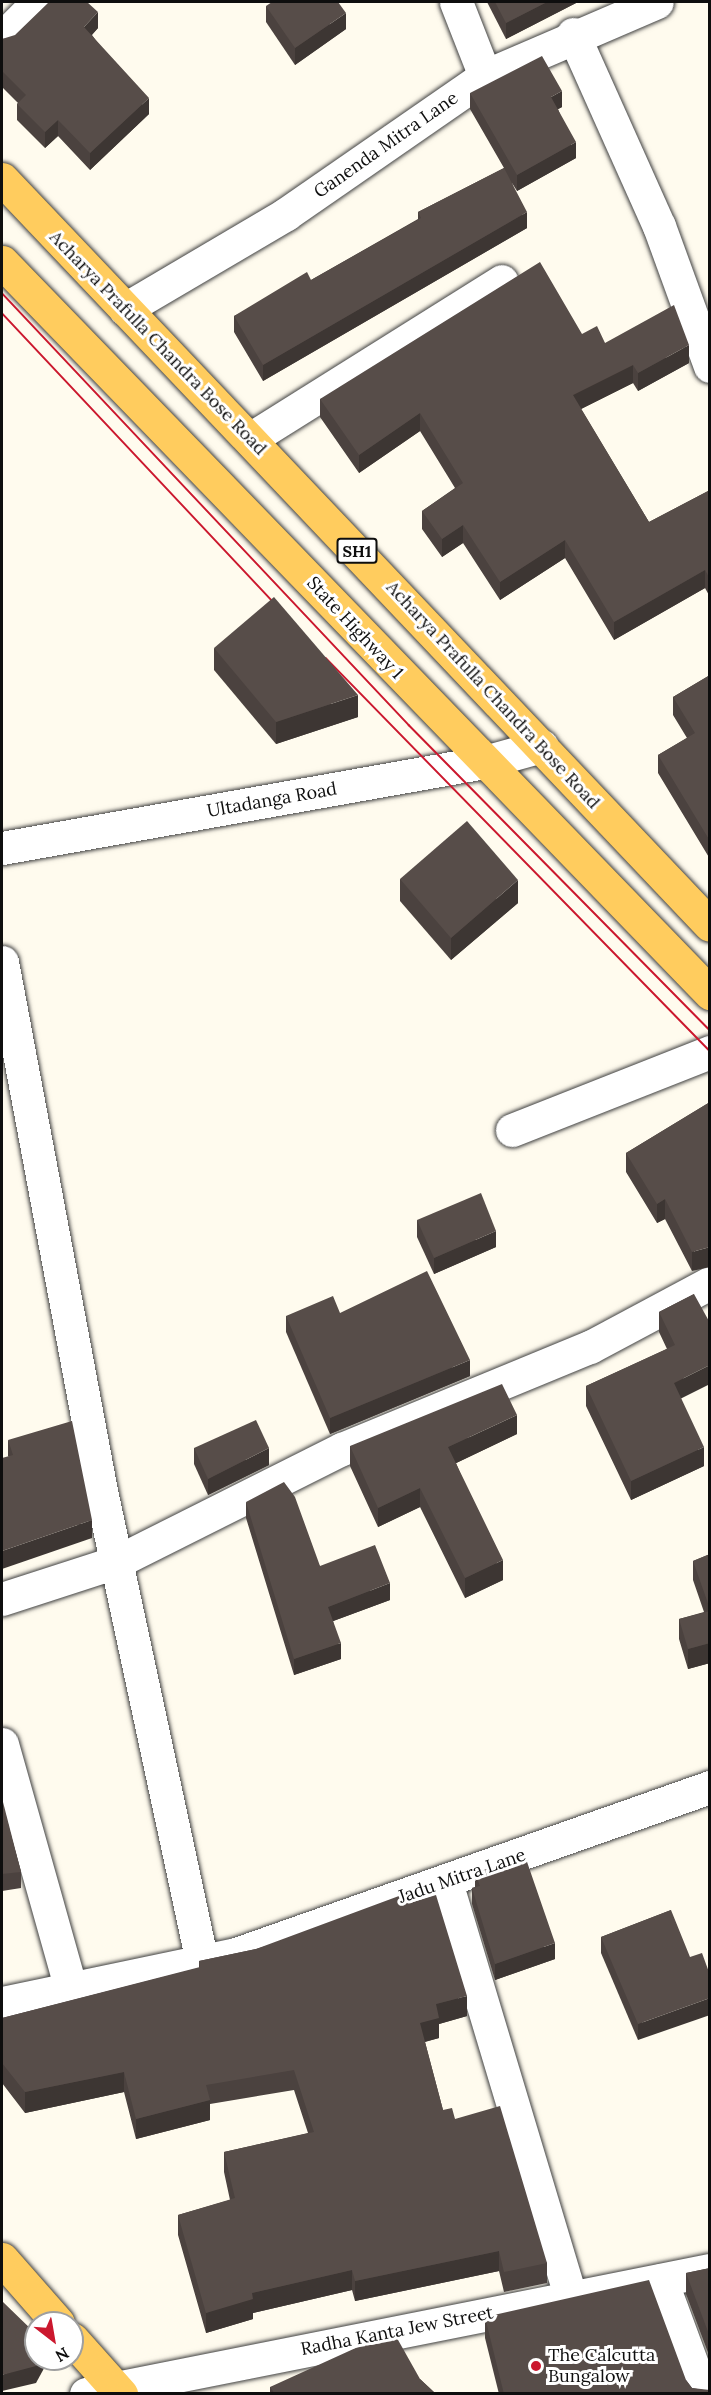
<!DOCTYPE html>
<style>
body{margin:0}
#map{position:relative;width:711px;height:2395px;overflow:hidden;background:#fffbee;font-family:Lora,serif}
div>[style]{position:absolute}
.roads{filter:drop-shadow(0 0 2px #414141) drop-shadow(0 0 2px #414141)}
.minor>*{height:33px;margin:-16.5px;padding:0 16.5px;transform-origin:16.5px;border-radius:16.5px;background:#fff}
.major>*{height:33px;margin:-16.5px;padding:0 16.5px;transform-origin:16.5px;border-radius:16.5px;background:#ffcc5e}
.tram>*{height:1.5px;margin:-0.75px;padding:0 0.75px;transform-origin:0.75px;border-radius:0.75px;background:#cb182e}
.wall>*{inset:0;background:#4b423f}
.shaded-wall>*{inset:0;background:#3d3633}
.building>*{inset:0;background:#574d49}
.dots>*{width:16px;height:16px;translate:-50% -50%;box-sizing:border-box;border:3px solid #fff;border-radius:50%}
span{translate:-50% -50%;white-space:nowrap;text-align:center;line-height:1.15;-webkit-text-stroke:6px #fff;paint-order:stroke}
.shield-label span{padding:2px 4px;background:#fff;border:2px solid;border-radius:4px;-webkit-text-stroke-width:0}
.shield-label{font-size:16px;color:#0e0e0e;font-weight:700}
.street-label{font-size:18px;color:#0e0e0e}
.poi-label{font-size:18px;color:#0e0e0e}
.left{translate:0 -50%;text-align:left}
.frame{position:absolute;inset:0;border:3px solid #0e0e0e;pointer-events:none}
.north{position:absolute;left:24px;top:2311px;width:60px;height:60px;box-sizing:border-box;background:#fff;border:2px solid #9f9f9f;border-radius:50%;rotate:149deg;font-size:16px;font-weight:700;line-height:24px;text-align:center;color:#0e0e0e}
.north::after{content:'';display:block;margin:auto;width:21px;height:27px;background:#cb182e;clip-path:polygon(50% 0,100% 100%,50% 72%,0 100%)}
</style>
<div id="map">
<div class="roads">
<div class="minor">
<div style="left:456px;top:2px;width:79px;rotate:68.6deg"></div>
<div style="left:573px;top:34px;width:210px;rotate:65.9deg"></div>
<div style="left:659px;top:226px;width:149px;rotate:70deg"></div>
<div style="left:2px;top:38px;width:51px;rotate:-45deg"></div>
<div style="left:125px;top:309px;width:187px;rotate:-30.5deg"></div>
<div style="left:286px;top:214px;width:242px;rotate:-34.7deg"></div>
<div style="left:485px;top:76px;width:187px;rotate:-23.3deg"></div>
<div style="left:250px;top:439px;width:297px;rotate:-32.1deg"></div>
<div style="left:2px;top:848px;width:486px;rotate:-10.1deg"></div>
<div style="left:481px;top:763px;width:63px;rotate:-15.6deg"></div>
<div style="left:2px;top:962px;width:538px;rotate:79.4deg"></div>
<div style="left:101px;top:1491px;width:481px;rotate:77.9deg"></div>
<div style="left:512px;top:1130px;width:213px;rotate:-21.5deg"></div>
<div style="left:2px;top:1599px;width:120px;rotate:-18deg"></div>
<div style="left:116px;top:1562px;width:253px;rotate:-26.6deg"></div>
<div style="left:342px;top:1449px;width:268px;rotate:-22.4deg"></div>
<div style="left:590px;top:1347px;width:136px;rotate:-28.1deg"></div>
<div style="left:2px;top:1744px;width:255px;rotate:74.3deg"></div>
<div style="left:446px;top:1882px;width:434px;rotate:73.3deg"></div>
<div style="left:2px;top:2003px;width:239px;rotate:-11.8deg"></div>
<div style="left:236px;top:1954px;width:503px;rotate:-19.41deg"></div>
<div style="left:661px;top:2280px;width:121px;rotate:69.8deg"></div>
<div style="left:86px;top:2394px;width:636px;rotate:-11.24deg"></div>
</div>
<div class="major">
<div style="left:2px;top:179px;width:1028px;rotate:46.5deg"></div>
<div style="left:2px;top:262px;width:1018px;rotate:45.92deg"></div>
<div style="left:2px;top:2259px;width:85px;rotate:48.8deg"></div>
<div style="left:72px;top:2339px;width:74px;rotate:48.3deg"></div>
</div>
</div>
<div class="tram">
<div style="left:2px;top:293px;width:594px;rotate:46.71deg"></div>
<div style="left:409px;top:725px;width:429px;rotate:45.4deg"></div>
<div style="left:2px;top:313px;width:410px;rotate:46.8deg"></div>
<div style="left:326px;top:658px;width:549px;rotate:45.66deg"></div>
</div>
<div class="wall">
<div style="clip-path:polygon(487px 2px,578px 2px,506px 39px)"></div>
<div style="clip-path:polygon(266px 6px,346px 29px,295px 65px,266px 22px)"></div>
<div style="clip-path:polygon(98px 28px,92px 35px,149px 114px,90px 170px,58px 136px,45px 148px,17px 120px,17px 104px,18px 103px,2px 87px,2px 39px)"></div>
<div style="clip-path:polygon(470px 93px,562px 107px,558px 109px,576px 158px,517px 191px,512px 183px,527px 228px,263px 381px,234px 332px,234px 316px,311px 280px,418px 219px,418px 212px,504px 168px,470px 109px)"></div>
<div style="clip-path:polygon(708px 289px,710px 289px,710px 309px,708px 305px)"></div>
<div style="clip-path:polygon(582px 334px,605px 343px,689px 363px,638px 391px,633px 383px,581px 409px,649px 522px,710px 490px,710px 597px,705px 588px,614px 640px,565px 558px,500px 600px,463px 543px,442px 557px,422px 529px,422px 511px,455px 488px,420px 431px,359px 473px,320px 417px,320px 399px)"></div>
<div style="clip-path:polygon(214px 648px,358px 717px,276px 744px,214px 670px)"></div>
<div style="clip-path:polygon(710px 675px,710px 859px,658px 773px,658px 755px,687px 738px,673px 715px,673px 697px)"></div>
<div style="clip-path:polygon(400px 879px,518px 903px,451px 960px,400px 901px)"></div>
<div style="clip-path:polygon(710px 1102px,692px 1271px,665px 1219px,657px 1223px,626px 1172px,626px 1153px)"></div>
<div style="clip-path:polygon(417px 1220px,496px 1247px,434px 1274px,417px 1237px)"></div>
<div style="clip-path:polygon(694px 1294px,681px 1399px,704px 1466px,631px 1500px,586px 1406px,586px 1386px,667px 1349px,659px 1332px,659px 1312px)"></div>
<div style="clip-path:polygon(340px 1313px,470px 1376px,330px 1434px,286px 1332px,286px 1316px)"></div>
<div style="clip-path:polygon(517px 1434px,456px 1463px,503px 1580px,465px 1598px,420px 1507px,378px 1527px,350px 1466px,350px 1446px)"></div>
<div style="clip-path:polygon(8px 1440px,92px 1538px,8px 1456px)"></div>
<div style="clip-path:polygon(194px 1448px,269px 1465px,208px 1495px,194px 1464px)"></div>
<div style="clip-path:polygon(246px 1502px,320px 1566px,390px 1600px,333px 1621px,341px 1659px,294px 1675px,246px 1518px)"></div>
<div style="clip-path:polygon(710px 1554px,710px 1663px,688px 1669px,679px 1639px,679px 1619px,704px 1612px,693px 1580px,693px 1561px)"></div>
<div style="clip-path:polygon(2px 1802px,21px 1872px,21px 1888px,2px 1891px)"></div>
<div style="clip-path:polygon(475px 1873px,555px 1959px,495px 1980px,472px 1904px,472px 1888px,475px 1887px)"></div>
<div style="clip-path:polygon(410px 1903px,467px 2016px,439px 2024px,439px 2038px,425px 2042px,443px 2110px,455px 2119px,547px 2263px,547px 2283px,504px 2292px,499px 2271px,355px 2301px,352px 2290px,253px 2313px,253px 2319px,206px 2333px,178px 2235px,178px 2215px,230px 2200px,224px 2172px,224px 2152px,308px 2133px,294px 2090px,210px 2104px,210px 2120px,136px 2139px,124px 2092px,25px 2113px,2px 2083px,2px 2018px,199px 1968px,199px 1961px,256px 1949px)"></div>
<div style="clip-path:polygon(671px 1910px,638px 2040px,601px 1953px,601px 1937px)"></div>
<div style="clip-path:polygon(710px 2268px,710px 2358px,686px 2294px,686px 2273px)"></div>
<div style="clip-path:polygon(485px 2317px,686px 2380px,692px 2388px,709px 2391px,710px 2394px,499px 2394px,485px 2338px)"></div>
<div style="clip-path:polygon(420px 2379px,436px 2394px,270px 2394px,270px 2387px)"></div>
</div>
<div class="shaded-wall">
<div style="clip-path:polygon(547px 2px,578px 2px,506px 39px,506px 23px)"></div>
<div style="clip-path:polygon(98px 12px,98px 28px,84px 43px,84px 27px)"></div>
<div style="clip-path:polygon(346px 13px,346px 29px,295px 65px,295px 48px)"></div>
<div style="clip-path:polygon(562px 91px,562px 107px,551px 113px,551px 97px)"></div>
<div style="clip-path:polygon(149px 98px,149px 114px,90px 170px,90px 153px)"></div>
<div style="clip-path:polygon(58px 120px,58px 136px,45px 148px,45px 132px)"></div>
<div style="clip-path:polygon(576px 142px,576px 158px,517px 191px,517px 175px)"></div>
<div style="clip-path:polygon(527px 212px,527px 228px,263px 381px,263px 365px)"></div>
<div style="clip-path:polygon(689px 345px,689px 363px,638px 391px,638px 373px)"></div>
<div style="clip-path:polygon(633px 365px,633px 383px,573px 413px,573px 395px)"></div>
<div style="clip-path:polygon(420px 413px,420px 431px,359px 473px,359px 455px)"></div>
<div style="clip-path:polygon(463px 525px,463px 543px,442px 557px,442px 539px)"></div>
<div style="clip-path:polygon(565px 540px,565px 558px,500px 600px,500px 582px)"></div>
<div style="clip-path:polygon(705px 570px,705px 588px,614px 640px,614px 622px)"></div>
<div style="clip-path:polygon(358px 695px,358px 717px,276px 744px,276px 722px)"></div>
<div style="clip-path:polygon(518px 880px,518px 903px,451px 960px,451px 938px)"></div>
<div style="clip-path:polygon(665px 1199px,665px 1219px,657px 1223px,657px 1204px)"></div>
<div style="clip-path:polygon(496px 1231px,496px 1247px,434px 1274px,434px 1258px)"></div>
<div style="clip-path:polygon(710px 1247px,710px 1267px,692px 1271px,692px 1252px)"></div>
<div style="clip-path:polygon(470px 1360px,470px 1376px,330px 1434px,330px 1418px)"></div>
<div style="clip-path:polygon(710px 1365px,710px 1384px,674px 1402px,674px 1383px)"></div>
<div style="clip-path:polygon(517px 1415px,517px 1434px,448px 1467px,448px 1447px)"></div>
<div style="clip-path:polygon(704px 1447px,704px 1466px,631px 1500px,631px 1481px)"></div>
<div style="clip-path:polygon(269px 1448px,269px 1465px,208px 1495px,208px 1479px)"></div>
<div style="clip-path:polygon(420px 1488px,420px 1507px,378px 1527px,378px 1508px)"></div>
<div style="clip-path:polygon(92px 1520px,92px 1538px,2px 1569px,2px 1551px)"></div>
<div style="clip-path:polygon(503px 1560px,503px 1580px,465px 1598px,465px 1578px)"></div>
<div style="clip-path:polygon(390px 1583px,390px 1600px,328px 1623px,328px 1607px)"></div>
<div style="clip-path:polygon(341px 1643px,341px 1659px,294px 1675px,294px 1659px)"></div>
<div style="clip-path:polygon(710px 1643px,710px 1663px,688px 1669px,688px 1649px)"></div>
<div style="clip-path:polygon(555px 1943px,555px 1959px,495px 1980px,495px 1964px)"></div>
<div style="clip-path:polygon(467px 1996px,467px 2016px,439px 2024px,439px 2038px,420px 2043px,420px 2023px,436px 2004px)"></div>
<div style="clip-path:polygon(710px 1998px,710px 2015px,638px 2040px,638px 2024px)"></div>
<div style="clip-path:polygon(124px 2072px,124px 2092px,25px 2113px,25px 2092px)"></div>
<div style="clip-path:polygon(210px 2100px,210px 2120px,136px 2139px,136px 2119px)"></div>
<div style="clip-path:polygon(499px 2251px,499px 2271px,355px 2301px,355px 2281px)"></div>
<div style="clip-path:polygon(352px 2270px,352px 2290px,253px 2313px,253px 2319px,206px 2333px,206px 2313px,252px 2293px)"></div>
<div style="clip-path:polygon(40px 2359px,48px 2359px,48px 2361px,36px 2383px,2px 2391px,2px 2375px)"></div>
</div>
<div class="building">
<div style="clip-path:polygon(49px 2px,87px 2px,98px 12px,84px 27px,149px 98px,90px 153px,58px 120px,45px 132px,17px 104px,26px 95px,2px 71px,2px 39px,15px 35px)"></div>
<div style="clip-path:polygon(272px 2px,338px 2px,346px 13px,295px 48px,266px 6px)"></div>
<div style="clip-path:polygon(495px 2px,547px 2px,506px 23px)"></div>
<div style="clip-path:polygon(542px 56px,562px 91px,551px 97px,576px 142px,517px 175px,470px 93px)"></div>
<div style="clip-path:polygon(504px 168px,527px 212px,263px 365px,234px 316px,307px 272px,311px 280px,421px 218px,418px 212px)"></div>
<div style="clip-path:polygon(540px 262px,582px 334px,597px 326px,605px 343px,674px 305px,689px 345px,638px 373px,633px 365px,573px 395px,649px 522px,710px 490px,710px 579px,705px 570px,614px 622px,565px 540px,500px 582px,463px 525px,442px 539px,422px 511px,463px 483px,420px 413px,359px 455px,320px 399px)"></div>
<div style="clip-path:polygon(274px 597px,358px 695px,276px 722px,214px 648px)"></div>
<div style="clip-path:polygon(710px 675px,710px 841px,658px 755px,695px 733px,673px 697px)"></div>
<div style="clip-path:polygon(467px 821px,518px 880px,451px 938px,400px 879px)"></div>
<div style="clip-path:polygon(710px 1102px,710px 1247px,692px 1252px,665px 1199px,657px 1204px,626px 1153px)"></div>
<div style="clip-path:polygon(481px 1193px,496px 1231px,434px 1258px,417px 1220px)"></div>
<div style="clip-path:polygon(427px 1271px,470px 1360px,330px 1418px,286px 1316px,333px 1296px,340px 1313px)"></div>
<div style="clip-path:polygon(694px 1294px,710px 1323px,710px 1365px,674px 1383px,704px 1447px,631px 1481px,586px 1386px,675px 1345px,659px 1312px)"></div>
<div style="clip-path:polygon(502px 1384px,517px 1415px,448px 1447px,503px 1560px,465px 1578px,420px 1488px,378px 1508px,350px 1446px)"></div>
<div style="clip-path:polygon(256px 1420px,269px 1448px,208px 1479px,194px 1448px)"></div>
<div style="clip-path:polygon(72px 1421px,92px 1520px,2px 1551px,2px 1458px,13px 1455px,8px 1440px)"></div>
<div style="clip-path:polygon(284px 1482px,295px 1497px,320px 1566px,375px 1545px,390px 1583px,328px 1607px,341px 1643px,294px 1659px,246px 1502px)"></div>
<div style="clip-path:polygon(710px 1554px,710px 1609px,693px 1561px)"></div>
<div style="clip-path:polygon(710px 1611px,710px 1643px,688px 1649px,679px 1619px)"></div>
<div style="clip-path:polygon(2px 1802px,3px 1802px,21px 1872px,2px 1874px)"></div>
<div style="clip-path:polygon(525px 1856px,555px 1943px,495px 1964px,472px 1888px,480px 1886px,475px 1873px)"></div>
<div style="clip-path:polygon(407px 1893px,410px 1903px,436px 1895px,467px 1996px,436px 2004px,439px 2018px,420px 2023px,443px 2110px,452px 2108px,455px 2119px,500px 2106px,547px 2263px,504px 2272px,499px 2251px,355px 2281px,352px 2270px,252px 2293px,253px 2299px,206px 2313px,178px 2215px,235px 2198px,224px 2152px,314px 2132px,294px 2070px,206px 2085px,210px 2100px,136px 2119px,124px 2072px,25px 2092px,2px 2063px,2px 2018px,200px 1967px,199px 1961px,256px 1949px)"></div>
<div style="clip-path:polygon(671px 1910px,690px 1957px,702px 1953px,710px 1975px,710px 1998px,638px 2024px,601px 1937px)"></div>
<div style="clip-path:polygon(710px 2268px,710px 2337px,686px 2273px)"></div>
<div style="clip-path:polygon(649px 2280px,686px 2380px,692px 2388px,710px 2390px,710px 2394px,504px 2394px,485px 2317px)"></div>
<div style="clip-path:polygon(2px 2301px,36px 2334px,36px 2359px,40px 2359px,36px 2366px,2px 2375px)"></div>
<div style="clip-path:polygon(393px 2331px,420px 2379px,436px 2394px,275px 2394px,270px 2387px)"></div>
</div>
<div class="dots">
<div style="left:536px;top:2366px;background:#cb182e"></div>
</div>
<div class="shield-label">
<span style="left:357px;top:551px">SH1</span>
</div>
<div class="street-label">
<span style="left:386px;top:145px;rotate:-35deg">Ganenda Mitra Lane</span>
<span style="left:158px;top:343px;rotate:46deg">Acharya Prafulla Chandra Bose Road</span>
<span style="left:355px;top:628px;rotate:47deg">State Highway 1</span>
<span style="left:493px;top:695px;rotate:47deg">Acharya Prafulla Chandra Bose Road</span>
<span style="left:272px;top:800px;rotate:-10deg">Ultadanga Road</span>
<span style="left:462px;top:1876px;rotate:-19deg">Jadu Mitra Lane</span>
<span style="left:397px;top:2331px;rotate:-11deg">Radha Kanta Jew Street</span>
</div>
<div class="poi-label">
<span class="left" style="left:548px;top:2366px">The Calcutta<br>Bungalow</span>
</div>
<div class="frame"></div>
<div class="north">N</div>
</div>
